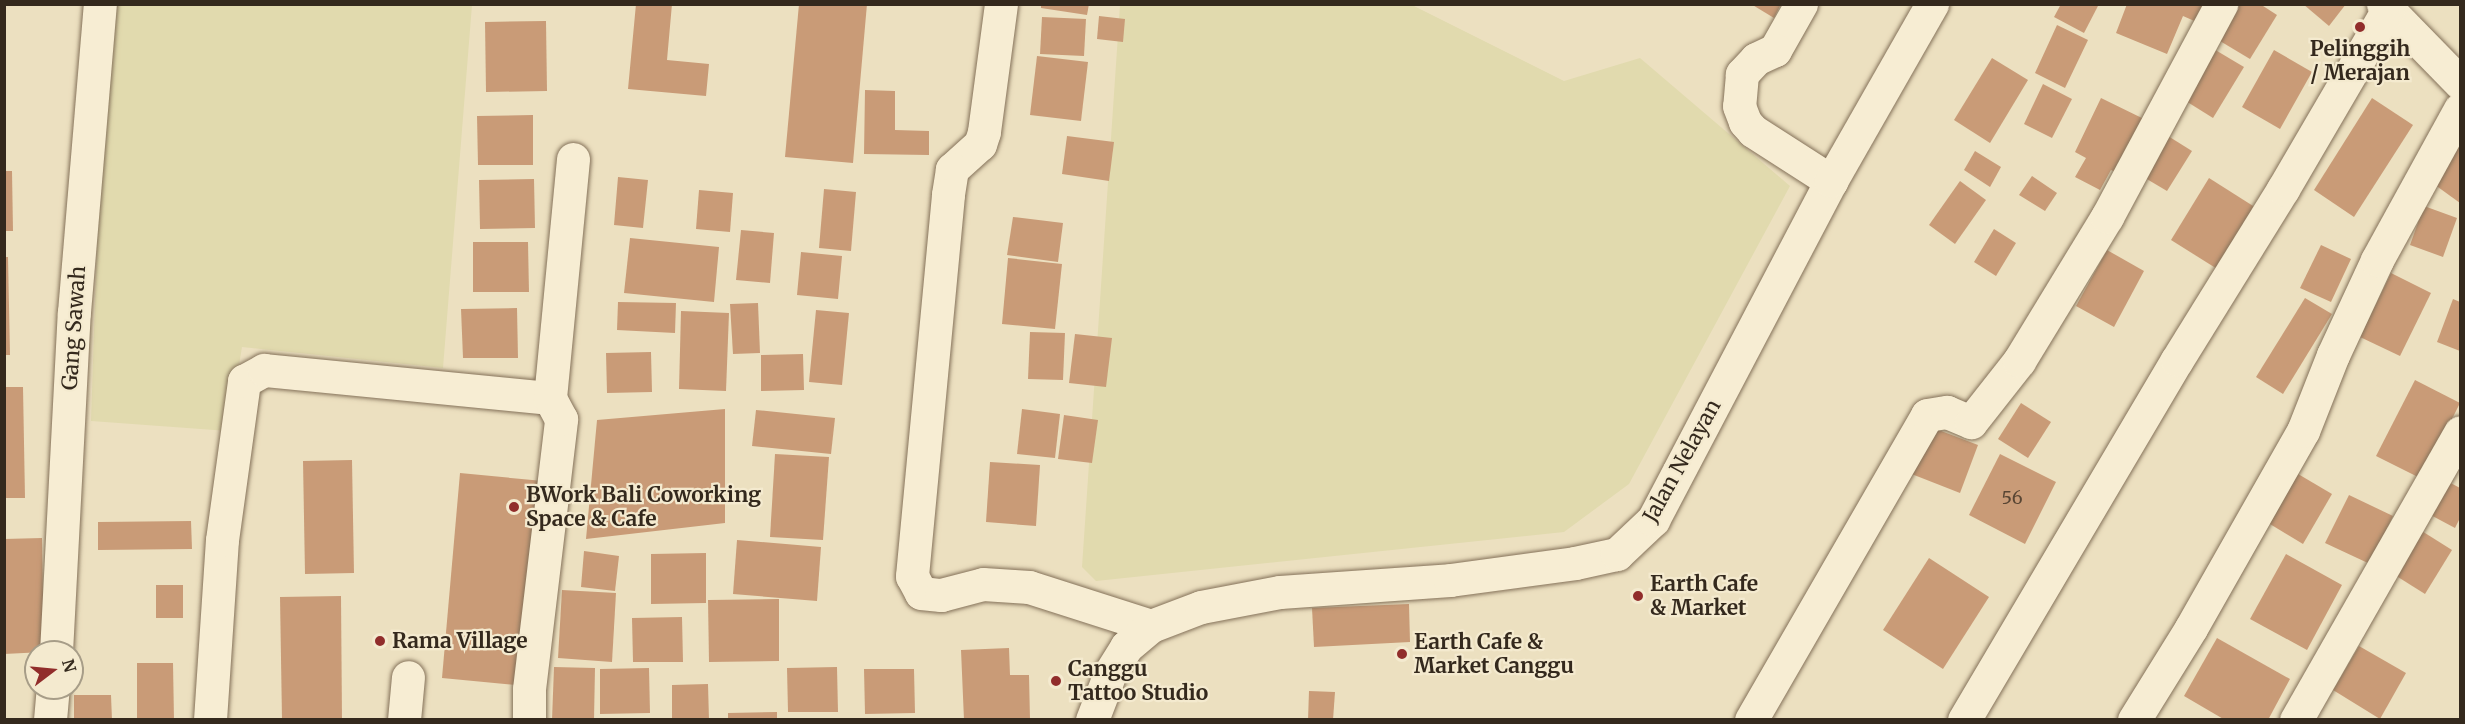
<!DOCTYPE html>
<style>
body{margin:0}
#map{position:relative;width:2465px;height:724px;overflow:hidden;background:#ece0c0;font-family:Merriweather,serif}
div>[style]{position:absolute}
.farmland>*{inset:0;background:#e1daae}
.building>*{inset:0;background:#c99b77}
.roads{filter:drop-shadow(0 0 2px #847159) drop-shadow(0 0 2px #847159)}
.minor>*{height:33px;margin:-16.5px;padding:0 16.5px;transform-origin:16.5px;border-radius:16.5px;background:#f7edd3}
.dots>*{width:16px;height:16px;translate:-50% -50%;box-sizing:border-box;border:3px solid #f4eacf;border-radius:50%}
span{translate:-50% -50%;white-space:nowrap;text-align:center;line-height:1.15;-webkit-text-stroke:4.5px #f4eacf;paint-order:stroke}
.number-label{font-size:18px;color:#594634}
.number-label span{-webkit-text-stroke-width:0}
.poi-label{font-size:21px;color:#34291d;font-weight:700}
.left{translate:0 -50%;text-align:left}
.street-label{font-size:21px;color:#34291d}
.frame{position:absolute;inset:0;border:6px solid #34291d;pointer-events:none}
.north{position:absolute;left:24px;top:640px;width:60px;height:60px;box-sizing:border-box;background:#f4eacf;border:2px solid #a79d88;border-radius:50%;rotate:74deg;font-size:16px;font-weight:700;line-height:24px;text-align:center;color:#34291d}
.north::after{content:'';display:block;margin:auto;width:21px;height:27px;background:#912d2b;clip-path:polygon(50% 0,100% 100%,50% 72%,0 100%)}
</style>
<div id="map">
<div class="farmland">
<div style="clip-path:polygon(105px 5px,472px 5px,443px 368px,242px 347px,228px 431px,91px 421px)"></div>
<div style="clip-path:polygon(1120px 5px,1412px 5px,1564px 81px,1640px 58px,1790px 186px,1629px 484px,1564px 532px,1096px 581px,1082px 567px)"></div>
</div>
<div class="building">
<div style="clip-path:polygon(636px 4px,672px 4px,667px 60px,709px 64px,706px 96px,628px 89px)"></div>
<div style="clip-path:polygon(799px 4px,867px 4px,853px 163px,785px 157px)"></div>
<div style="clip-path:polygon(1041px 4px,1089px 4px,1087px 15px,1041px 8px)"></div>
<div style="clip-path:polygon(1751px 4px,1781px 4px,1774px 18px)"></div>
<div style="clip-path:polygon(2061px 4px,2099px 4px,2084px 33px,2054px 17px)"></div>
<div style="clip-path:polygon(2127px 4px,2208px 4px,2199px 23px,2183px 16px,2167px 54px,2116px 33px)"></div>
<div style="clip-path:polygon(2228px 4px,2260px 4px,2277px 15px,2250px 59px,2210px 35px)"></div>
<div style="clip-path:polygon(2303px 4px,2346px 4px,2329px 26px)"></div>
<div style="clip-path:polygon(1099px 16px,1125px 19px,1123px 42px,1097px 39px)"></div>
<div style="clip-path:polygon(1042px 17px,1086px 19px,1084px 56px,1040px 54px)"></div>
<div style="clip-path:polygon(546px 21px,547px 91px,486px 92px,485px 22px)"></div>
<div style="clip-path:polygon(2057px 25px,2088px 40px,2065px 88px,2035px 73px)"></div>
<div style="clip-path:polygon(2212px 48px,2244px 67px,2213px 118px,2181px 98px)"></div>
<div style="clip-path:polygon(2274px 50px,2312px 72px,2280px 129px,2242px 107px)"></div>
<div style="clip-path:polygon(1037px 56px,1088px 62px,1081px 121px,1030px 115px)"></div>
<div style="clip-path:polygon(1992px 58px,2028px 80px,1990px 143px,1954px 120px)"></div>
<div style="clip-path:polygon(2043px 84px,2072px 99px,2052px 138px,2024px 124px)"></div>
<div style="clip-path:polygon(865px 90px,895px 91px,895px 130px,929px 131px,929px 155px,864px 154px)"></div>
<div style="clip-path:polygon(2101px 98px,2148px 121px,2122px 175px,2111px 170px,2100px 190px,2075px 177px,2086px 158px,2075px 152px)"></div>
<div style="clip-path:polygon(2372px 98px,2413px 125px,2354px 217px,2314px 190px)"></div>
<div style="clip-path:polygon(533px 115px,533px 165px,478px 165px,477px 116px)"></div>
<div style="clip-path:polygon(2160px 131px,2192px 151px,2167px 191px,2135px 172px)"></div>
<div style="clip-path:polygon(1067px 136px,1114px 142px,1109px 181px,1062px 174px)"></div>
<div style="clip-path:polygon(2460px 139px,2460px 203px,2431px 182px)"></div>
<div style="clip-path:polygon(1975px 151px,2001px 167px,1990px 187px,1964px 170px)"></div>
<div style="clip-path:polygon(4px 171px,12px 171px,13px 231px,4px 231px)"></div>
<div style="clip-path:polygon(2032px 176px,2057px 193px,2045px 211px,2019px 195px)"></div>
<div style="clip-path:polygon(618px 177px,648px 180px,643px 228px,614px 225px)"></div>
<div style="clip-path:polygon(2209px 178px,2261px 211px,2222px 272px,2171px 240px)"></div>
<div style="clip-path:polygon(534px 179px,535px 228px,480px 229px,479px 180px)"></div>
<div style="clip-path:polygon(1960px 181px,1986px 200px,1955px 244px,1929px 225px)"></div>
<div style="clip-path:polygon(824px 189px,856px 192px,851px 251px,819px 248px)"></div>
<div style="clip-path:polygon(699px 190px,733px 193px,730px 232px,696px 229px)"></div>
<div style="clip-path:polygon(2424px 206px,2457px 218px,2443px 257px,2410px 245px)"></div>
<div style="clip-path:polygon(1013px 217px,1063px 223px,1058px 262px,1007px 255px)"></div>
<div style="clip-path:polygon(1994px 229px,2016px 243px,1996px 276px,1974px 262px)"></div>
<div style="clip-path:polygon(741px 230px,774px 233px,770px 283px,736px 280px)"></div>
<div style="clip-path:polygon(630px 238px,719px 247px,714px 302px,624px 293px)"></div>
<div style="clip-path:polygon(473px 242px,528px 242px,529px 292px,473px 292px)"></div>
<div style="clip-path:polygon(2321px 245px,2351px 259px,2331px 302px,2300px 288px)"></div>
<div style="clip-path:polygon(2107px 250px,2144px 271px,2114px 327px,2076px 306px)"></div>
<div style="clip-path:polygon(801px 252px,842px 256px,838px 299px,797px 295px)"></div>
<div style="clip-path:polygon(4px 257px,8px 257px,10px 355px,4px 355px)"></div>
<div style="clip-path:polygon(1008px 258px,1062px 264px,1055px 329px,1002px 324px)"></div>
<div style="clip-path:polygon(2391px 273px,2431px 293px,2400px 356px,2360px 337px)"></div>
<div style="clip-path:polygon(2305px 298px,2332px 314px,2283px 394px,2256px 377px)"></div>
<div style="clip-path:polygon(2453px 299px,2460px 302px,2460px 351px,2437px 342px)"></div>
<div style="clip-path:polygon(618px 302px,676px 303px,675px 333px,617px 330px)"></div>
<div style="clip-path:polygon(758px 303px,760px 353px,733px 354px,730px 304px)"></div>
<div style="clip-path:polygon(517px 308px,518px 358px,463px 358px,461px 309px)"></div>
<div style="clip-path:polygon(816px 310px,849px 313px,842px 385px,809px 382px)"></div>
<div style="clip-path:polygon(681px 311px,729px 313px,726px 391px,679px 389px)"></div>
<div style="clip-path:polygon(1030px 332px,1065px 333px,1063px 380px,1028px 379px)"></div>
<div style="clip-path:polygon(1075px 334px,1112px 338px,1106px 387px,1069px 383px)"></div>
<div style="clip-path:polygon(651px 352px,652px 392px,607px 393px,606px 353px)"></div>
<div style="clip-path:polygon(803px 354px,804px 390px,761px 391px,761px 355px)"></div>
<div style="clip-path:polygon(2415px 380px,2460px 403px,2422px 479px,2376px 456px)"></div>
<div style="clip-path:polygon(4px 387px,23px 387px,25px 498px,4px 498px)"></div>
<div style="clip-path:polygon(2021px 403px,2051px 422px,2028px 458px,1998px 439px)"></div>
<div style="clip-path:polygon(725px 409px,725px 523px,586px 539px,597px 420px)"></div>
<div style="clip-path:polygon(1022px 409px,1060px 414px,1055px 458px,1017px 454px)"></div>
<div style="clip-path:polygon(756px 410px,835px 418px,831px 454px,752px 446px)"></div>
<div style="clip-path:polygon(1064px 415px,1098px 420px,1092px 463px,1058px 459px)"></div>
<div style="clip-path:polygon(1928px 426px,1978px 445px,1960px 493px,1909px 473px)"></div>
<div style="clip-path:polygon(775px 454px,829px 457px,823px 540px,770px 537px)"></div>
<div style="clip-path:polygon(2000px 454px,2056px 482px,2025px 544px,1969px 515px)"></div>
<div style="clip-path:polygon(352px 460px,354px 573px,305px 574px,303px 461px)"></div>
<div style="clip-path:polygon(990px 462px,1040px 465px,1036px 526px,986px 522px)"></div>
<div style="clip-path:polygon(2293px 471px,2332px 494px,2303px 544px,2265px 521px)"></div>
<div style="clip-path:polygon(460px 473px,543px 481px,525px 686px,442px 678px)"></div>
<div style="clip-path:polygon(2443px 479px,2460px 488px,2460px 518px,2455px 528px,2425px 512px)"></div>
<div style="clip-path:polygon(2349px 495px,2393px 516px,2370px 564px,2325px 543px)"></div>
<div style="clip-path:polygon(191px 521px,192px 549px,98px 550px,98px 522px)"></div>
<div style="clip-path:polygon(2417px 528px,2452px 550px,2425px 594px,2390px 572px)"></div>
<div style="clip-path:polygon(42px 538px,44px 652px,4px 654px,4px 539px)"></div>
<div style="clip-path:polygon(737px 540px,821px 547px,817px 601px,733px 594px)"></div>
<div style="clip-path:polygon(584px 551px,619px 556px,615px 591px,581px 587px)"></div>
<div style="clip-path:polygon(706px 553px,706px 603px,651px 604px,651px 554px)"></div>
<div style="clip-path:polygon(2286px 554px,2342px 585px,2307px 650px,2250px 619px)"></div>
<div style="clip-path:polygon(1929px 558px,1989px 597px,1943px 669px,1883px 630px)"></div>
<div style="clip-path:polygon(156px 585px,183px 585px,183px 618px,156px 618px)"></div>
<div style="clip-path:polygon(562px 590px,616px 593px,612px 662px,558px 658px)"></div>
<div style="clip-path:polygon(341px 596px,342px 720px,282px 720px,280px 597px)"></div>
<div style="clip-path:polygon(779px 599px,779px 661px,709px 662px,708px 600px)"></div>
<div style="clip-path:polygon(1409px 604px,1410px 642px,1314px 647px,1312px 608px)"></div>
<div style="clip-path:polygon(682px 617px,683px 662px,633px 662px,632px 618px)"></div>
<div style="clip-path:polygon(2217px 638px,2290px 679px,2268px 720px,2225px 720px,2184px 696px)"></div>
<div style="clip-path:polygon(2359px 646px,2406px 673px,2380px 719px,2333px 690px)"></div>
<div style="clip-path:polygon(1009px 648px,1010px 675px,1029px 675px,1030px 719px,964px 720px,961px 650px)"></div>
<div style="clip-path:polygon(137px 663px,173px 663px,174px 720px,137px 720px)"></div>
<div style="clip-path:polygon(554px 667px,595px 668px,594px 720px,552px 720px)"></div>
<div style="clip-path:polygon(837px 667px,838px 712px,788px 712px,787px 668px)"></div>
<div style="clip-path:polygon(649px 668px,650px 713px,600px 714px,600px 669px)"></div>
<div style="clip-path:polygon(864px 669px,914px 669px,915px 713px,865px 714px)"></div>
<div style="clip-path:polygon(708px 684px,709px 720px,672px 720px,672px 685px)"></div>
<div style="clip-path:polygon(1309px 691px,1335px 692px,1333px 720px,1308px 720px)"></div>
<div style="clip-path:polygon(74px 695px,111px 695px,112px 720px,74px 720px)"></div>
<div style="clip-path:polygon(777px 712px,777px 720px,728px 720px,728px 713px)"></div>
</div>
<div class="roads">
<div class="minor">
<div style="left:1001px;top:4px;width:129px;rotate:97.6deg"></div>
<div style="left:984px;top:132px;width:13px;rotate:108deg"></div>
<div style="left:980px;top:144px;width:38px;rotate:138deg"></div>
<div style="left:952px;top:169px;width:26px;rotate:99deg"></div>
<div style="left:948px;top:195px;width:383px;rotate:95.4deg"></div>
<div style="left:912px;top:576px;width:19px;rotate:62deg"></div>
<div style="left:921px;top:593px;width:20px;rotate:6deg"></div>
<div style="left:941px;top:595px;width:43px;rotate:-14.7deg"></div>
<div style="left:983px;top:584px;width:46px;rotate:3.7deg"></div>
<div style="left:1029px;top:587px;width:128px;rotate:17.7deg"></div>
<div style="left:1801px;top:4px;width:53px;rotate:119.5deg"></div>
<div style="left:1775px;top:50px;width:21px;rotate:155deg"></div>
<div style="left:1756px;top:59px;width:21px;rotate:133deg"></div>
<div style="left:1742px;top:74px;width:32px;rotate:95deg"></div>
<div style="left:1739px;top:106px;width:17px;rotate:69deg"></div>
<div style="left:1745px;top:122px;width:12px;rotate:48deg"></div>
<div style="left:1753px;top:131px;width:93px;rotate:32.7deg"></div>
<div style="left:2383px;top:4px;width:110px;rotate:45.7deg"></div>
<div style="left:56px;top:652px;width:340px;rotate:-87deg"></div>
<div style="left:74px;top:312px;width:309px;rotate:-85.2deg"></div>
<div style="left:50px;top:720px;width:32px;rotate:-85deg"></div>
<div style="left:210px;top:720px;width:180px;rotate:-86.2deg"></div>
<div style="left:222px;top:540px;width:161px;rotate:-82.1deg"></div>
<div style="left:244px;top:381px;width:23px;rotate:-29deg"></div>
<div style="left:264px;top:370px;width:287px;rotate:5.6deg"></div>
<div style="left:404px;top:720px;width:43px;rotate:-84.7deg"></div>
<div style="left:529px;top:720px;width:31px;rotate:-90deg"></div>
<div style="left:529px;top:689px;width:272px;rotate:-83.2deg"></div>
<div style="left:561px;top:419px;width:24px;rotate:-118deg"></div>
<div style="left:550px;top:398px;width:240px;rotate:-84.5deg"></div>
<div style="left:1092px;top:720px;width:50px;rotate:-69deg"></div>
<div style="left:1110px;top:673px;width:31px;rotate:-58deg"></div>
<div style="left:1126px;top:647px;width:33px;rotate:-40deg"></div>
<div style="left:1151px;top:626px;width:53px;rotate:-20.8deg"></div>
<div style="left:1201px;top:607px;width:80px;rotate:-10.8deg"></div>
<div style="left:1280px;top:592px;width:170px;rotate:-4deg"></div>
<div style="left:1450px;top:580px;width:126px;rotate:-7.7deg"></div>
<div style="left:1575px;top:563px;width:43px;rotate:-12.1deg"></div>
<div style="left:1617px;top:554px;width:50px;rotate:-43.4deg"></div>
<div style="left:1653px;top:520px;width:383px;rotate:-62.3deg"></div>
<div style="left:1831px;top:181px;width:204px;rotate:-60.3deg"></div>
<div style="left:1751px;top:720px;width:352px;rotate:-60deg"></div>
<div style="left:1927px;top:415px;width:20px;rotate:-9deg"></div>
<div style="left:1947px;top:412px;width:26px;rotate:23deg"></div>
<div style="left:1971px;top:422px;width:78px;rotate:-51.8deg"></div>
<div style="left:2019px;top:361px;width:169px;rotate:-58.6deg"></div>
<div style="left:2107px;top:217px;width:242px;rotate:-61.8deg"></div>
<div style="left:1964px;top:720px;width:418px;rotate:-59.4deg"></div>
<div style="left:2177px;top:360px;width:201px;rotate:-58.2deg"></div>
<div style="left:2283px;top:189px;width:208px;rotate:-59.7deg"></div>
<div style="left:2134px;top:720px;width:108px;rotate:-58.2deg"></div>
<div style="left:2191px;top:628px;width:227px;rotate:-60.4deg"></div>
<div style="left:2303px;top:431px;width:82px;rotate:-68.5deg"></div>
<div style="left:2333px;top:355px;width:105px;rotate:-65.1deg"></div>
<div style="left:2377px;top:260px;width:172px;rotate:-61.2deg"></div>
<div style="left:2296px;top:720px;width:331px;rotate:-60.3deg"></div>
</div>
</div>
<div class="dots">
<div style="left:2360px;top:27px;background:#912d2b"></div>
<div style="left:514px;top:507px;background:#912d2b"></div>
<div style="left:1638px;top:596px;background:#912d2b"></div>
<div style="left:380px;top:641px;background:#912d2b"></div>
<div style="left:1402px;top:654px;background:#912d2b"></div>
<div style="left:1056px;top:681px;background:#912d2b"></div>
</div>
<div class="number-label">
<span style="left:2012px;top:498px">56</span>
</div>
<div class="poi-label">
<span style="left:2360px;top:61px">Pelinggih<br>/ Merajan</span>
<span class="left" style="left:526px;top:507px">BWork Bali Coworking<br>Space &amp; Cafe</span>
<span class="left" style="left:1650px;top:596px">Earth Cafe<br>&amp; Market</span>
<span class="left" style="left:392px;top:641px">Rama Village</span>
<span class="left" style="left:1414px;top:654px">Earth Cafe &amp;<br>Market Canggu</span>
<span class="left" style="left:1068px;top:681px">Canggu<br>Tattoo Studio</span>
</div>
<div class="street-label">
<span style="left:74px;top:328px;rotate:-86deg">Gang Sawah</span>
<span style="left:1682px;top:461px;rotate:-61deg">Jalan Nelayan</span>
</div>
<div class="frame"></div>
<div class="north">N</div>
</div>
